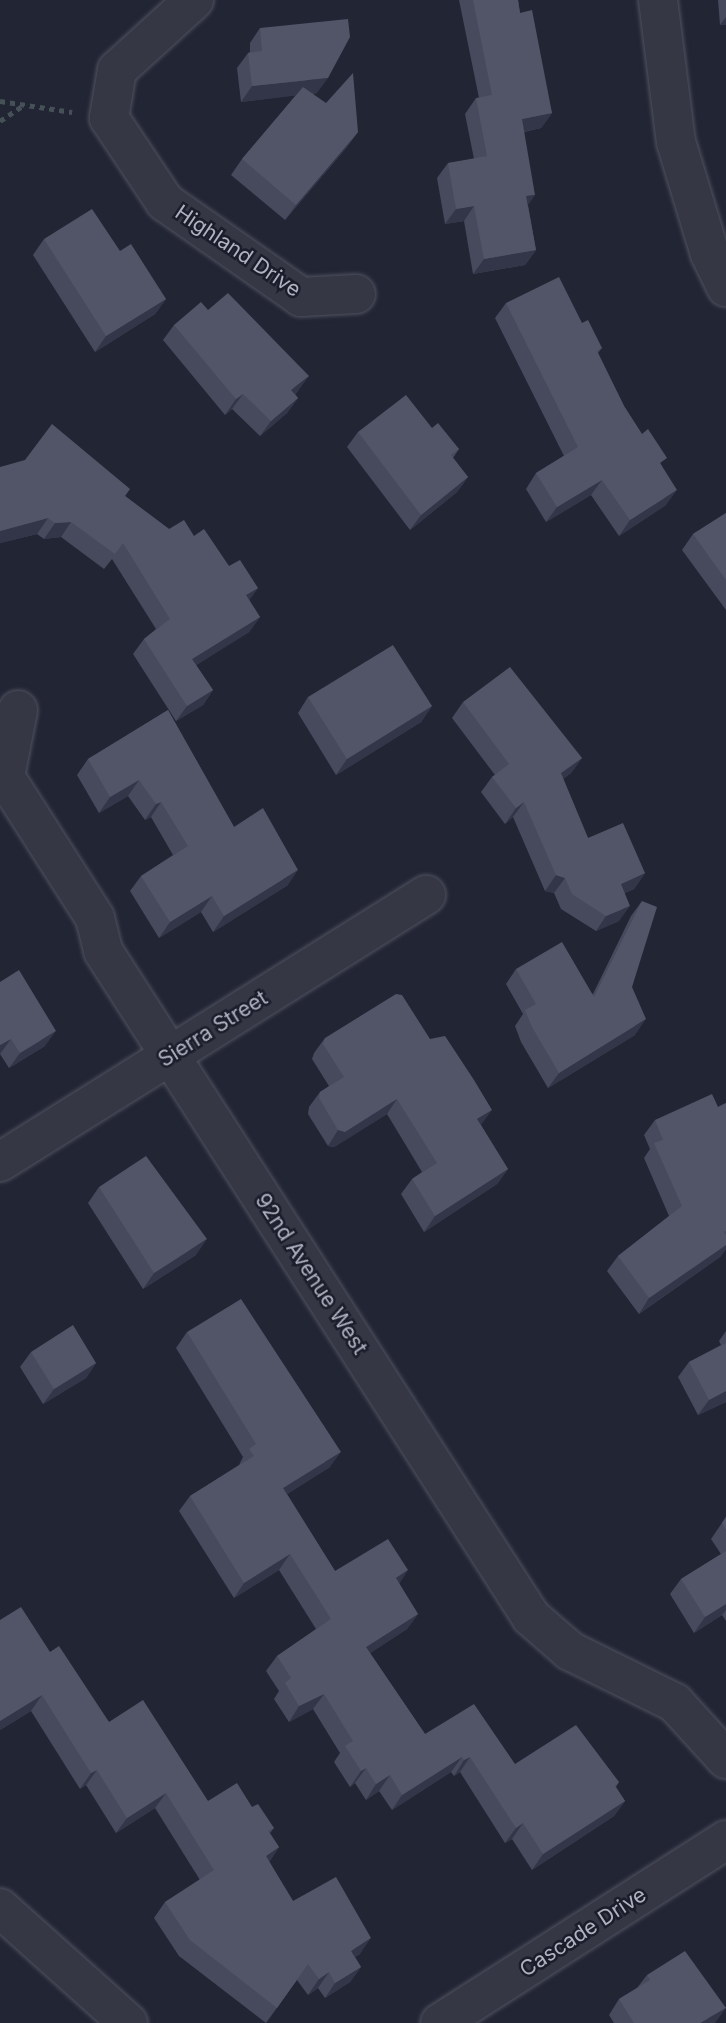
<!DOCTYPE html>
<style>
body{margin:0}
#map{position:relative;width:726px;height:2023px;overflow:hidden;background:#222534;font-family:Inter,sans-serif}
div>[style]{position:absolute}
.path>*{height:4.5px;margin-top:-2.25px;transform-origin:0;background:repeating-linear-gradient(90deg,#465057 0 5px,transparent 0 10px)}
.roads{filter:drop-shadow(0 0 2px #505260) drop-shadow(0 0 2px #505260)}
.minor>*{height:38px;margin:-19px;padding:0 19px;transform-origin:19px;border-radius:19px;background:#353745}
.wall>*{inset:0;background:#474a5d}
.shaded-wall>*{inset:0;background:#333648}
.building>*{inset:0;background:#525568}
span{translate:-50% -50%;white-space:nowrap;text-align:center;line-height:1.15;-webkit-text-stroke:5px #1b1d2a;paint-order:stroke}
.street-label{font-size:21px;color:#b0b2c2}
</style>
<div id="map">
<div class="path">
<div style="left:0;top:101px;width:73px;rotate:8.7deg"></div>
<div style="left:0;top:121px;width:27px;rotate:-34deg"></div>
</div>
<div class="roads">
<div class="minor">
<div style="left:194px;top:0;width:104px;rotate:137.7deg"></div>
<div style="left:117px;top:70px;width:49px;rotate:99.5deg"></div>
<div style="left:109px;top:118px;width:101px;rotate:56.3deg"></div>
<div style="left:165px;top:202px;width:166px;rotate:34.9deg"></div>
<div style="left:301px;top:297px;width:55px;rotate:-3.1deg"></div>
<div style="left:658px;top:0;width:143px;rotate:82.8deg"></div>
<div style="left:676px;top:142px;width:117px;rotate:73.1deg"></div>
<div style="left:710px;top:254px;width:37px;rotate:64deg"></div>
<div style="left:18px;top:710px;width:68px;rotate:101deg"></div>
<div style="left:5px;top:777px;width:167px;rotate:57.4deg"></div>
<div style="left:95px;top:918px;width:34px;rotate:76deg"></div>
<div style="left:103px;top:951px;width:792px;rotate:57.27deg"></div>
<div style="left:531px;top:1617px;width:52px;rotate:41.1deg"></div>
<div style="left:570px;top:1651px;width:117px;rotate:26.3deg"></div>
<div style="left:675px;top:1703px;width:76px;rotate:47.7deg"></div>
<div style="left:0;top:1162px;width:503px;rotate:-32.08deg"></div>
<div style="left:0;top:1908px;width:172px;rotate:41.9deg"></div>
<div style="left:440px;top:2023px;width:340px;rotate:-32.6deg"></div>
</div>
</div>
<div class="wall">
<div style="clip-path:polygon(459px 0,518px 0,520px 13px,552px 113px,541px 128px,524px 132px,528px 205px,536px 250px,525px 265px,473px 274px,464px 221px,445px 224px,437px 178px,448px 163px,474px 159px,465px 114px,476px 98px,479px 98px)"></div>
<div style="clip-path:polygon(718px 0,726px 0,726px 25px,720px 25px)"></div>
<div style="clip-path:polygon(260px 28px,317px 93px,312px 94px,358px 132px,347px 147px,285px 220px,231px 175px,242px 159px,296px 95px,241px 102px,237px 68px,248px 53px,250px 52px,250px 43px)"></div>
<div style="clip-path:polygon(44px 239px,166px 299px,155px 314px,95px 352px,33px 255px)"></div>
<div style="clip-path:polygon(506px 303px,582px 323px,602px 348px,598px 353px,624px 406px,662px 466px,666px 505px,619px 536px,591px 495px,546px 522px,526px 489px,536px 473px,564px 456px,495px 318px)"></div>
<div style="clip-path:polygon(208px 310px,298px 391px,295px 394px,298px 398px,287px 413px,260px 436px,232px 409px,225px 415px,163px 340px,174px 325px)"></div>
<div style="clip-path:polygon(432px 428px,459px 449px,453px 458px,468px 477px,457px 492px,410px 530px,347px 447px,358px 432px)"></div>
<div style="clip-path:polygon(0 467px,125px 496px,169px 529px,194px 536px,229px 566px,258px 588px,249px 600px,260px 617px,249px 632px,196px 665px,213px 690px,203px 705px,176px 721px,133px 654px,144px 639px,156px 629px,112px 559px,104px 569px,61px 537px,44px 539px,37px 534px,0 543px)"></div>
<div style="clip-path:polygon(726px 513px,726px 610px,682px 550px,693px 534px)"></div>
<div style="clip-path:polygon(308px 697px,432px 706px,421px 722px,336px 775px,298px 713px)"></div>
<div style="clip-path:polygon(463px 702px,582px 758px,571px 773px,563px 779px,588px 838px,645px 873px,634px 889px,625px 893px,619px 921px,596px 931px,561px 909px,554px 893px,545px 891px,513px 817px,505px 824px,481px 792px,492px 777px,495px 775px,452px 718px)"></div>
<div style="clip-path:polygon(168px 710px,234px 827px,288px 885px,213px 932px,201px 912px,159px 938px,130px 891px,141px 876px,173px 855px,151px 817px,145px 820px,128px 796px,99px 813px,77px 775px,88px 759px)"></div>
<div style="clip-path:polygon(642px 901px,632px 987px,635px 1035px,548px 1088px,521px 1042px,515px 1026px,523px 1014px,506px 984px,516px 969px,593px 994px,631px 916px)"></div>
<div style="clip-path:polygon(0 982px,45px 1046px,9px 1068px,0 1054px)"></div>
<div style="clip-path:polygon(325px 1038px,481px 1125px,508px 1169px,497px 1184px,424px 1232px,401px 1194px,412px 1179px,422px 1172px,387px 1114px,334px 1147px,328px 1146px,308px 1114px,309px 1107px,320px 1092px,329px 1086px,312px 1059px,314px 1053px)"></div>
<div style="clip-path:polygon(726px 1103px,726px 1249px,720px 1257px,639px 1314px,607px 1271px,618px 1256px,669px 1216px,644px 1158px,650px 1149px,644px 1135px,655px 1120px,718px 1107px)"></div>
<div style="clip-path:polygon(99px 1187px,196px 1255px,143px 1289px,88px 1203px)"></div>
<div style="clip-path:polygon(726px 1331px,726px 1402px,698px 1415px,678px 1377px,689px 1362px,721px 1345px,719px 1341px)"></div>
<div style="clip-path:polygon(187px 1332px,330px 1467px,287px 1494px,335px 1571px,399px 1584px,418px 1614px,407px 1629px,370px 1653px,425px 1734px,515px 1764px,619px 1782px,616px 1787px,625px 1801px,614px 1816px,532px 1870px,512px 1839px,505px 1843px,460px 1772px,454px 1776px,451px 1772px,392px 1810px,379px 1791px,366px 1800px,355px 1783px,350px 1787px,334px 1762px,340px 1753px,313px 1709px,289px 1722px,274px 1699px,279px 1691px,266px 1671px,277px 1656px,316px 1629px,279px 1570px,234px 1598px,179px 1511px,190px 1496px,239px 1465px,243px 1457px,176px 1348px)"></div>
<div style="clip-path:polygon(31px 1352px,96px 1363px,86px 1378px,43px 1404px,20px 1367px)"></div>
<div style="clip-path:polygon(726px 1517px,726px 1621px,722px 1615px,694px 1633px,670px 1594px,681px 1579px,721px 1554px,711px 1539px)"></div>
<div style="clip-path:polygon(0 1620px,50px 1652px,109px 1722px,208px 1801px,252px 1807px,274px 1828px,270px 1833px,279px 1847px,269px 1862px,293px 1901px,360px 1954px,355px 1957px,361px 1967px,350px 1982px,325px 1998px,318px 1988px,308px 1995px,297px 1980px,266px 2023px,179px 1956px,154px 1918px,165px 1902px,200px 1880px,155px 1808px,116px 1833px,86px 1785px,80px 1789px,31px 1711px,0 1730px)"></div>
<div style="clip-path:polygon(647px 1975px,715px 2023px,614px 2023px,609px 2015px,619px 1999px,637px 1988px)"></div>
</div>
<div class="shaded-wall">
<div style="clip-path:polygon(726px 17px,726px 25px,720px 25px)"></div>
<div style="clip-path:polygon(328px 78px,317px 93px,241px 102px,252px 86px)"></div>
<div style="clip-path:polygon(552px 113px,541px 128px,511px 134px,522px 119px)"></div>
<div style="clip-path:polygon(358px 132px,347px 147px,285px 220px,296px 205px)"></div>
<div style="clip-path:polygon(535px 195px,524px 211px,526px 196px)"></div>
<div style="clip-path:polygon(474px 206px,464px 221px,445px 224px,456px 209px)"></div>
<div style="clip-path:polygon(536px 250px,525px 265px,473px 274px,484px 259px)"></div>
<div style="clip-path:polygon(166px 299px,155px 314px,95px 352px,106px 336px)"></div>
<div style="clip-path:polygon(309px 376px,298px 391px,280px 406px,291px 390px)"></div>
<div style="clip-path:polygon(243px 394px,232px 409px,225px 415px,236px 399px)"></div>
<div style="clip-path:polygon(298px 398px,287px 413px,260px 436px,271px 421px)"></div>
<div style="clip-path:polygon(468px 477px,457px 492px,410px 530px,421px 515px)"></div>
<div style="clip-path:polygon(602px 480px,591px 495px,546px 522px,557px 507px)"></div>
<div style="clip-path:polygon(677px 490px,666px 505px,619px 536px,630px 520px)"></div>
<div style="clip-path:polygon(48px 518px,37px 534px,0 543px,0 531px)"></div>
<div style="clip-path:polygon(71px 522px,61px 537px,44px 539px,55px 523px)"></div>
<div style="clip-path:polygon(258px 588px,247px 603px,246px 595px)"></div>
<div style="clip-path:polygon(260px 617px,249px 632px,181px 675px,192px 659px)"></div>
<div style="clip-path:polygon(213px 690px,203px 705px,176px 721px,187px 706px)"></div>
<div style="clip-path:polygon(432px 706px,421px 722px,336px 775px,347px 759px)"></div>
<div style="clip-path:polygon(582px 758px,571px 773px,550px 789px,561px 773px)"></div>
<div style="clip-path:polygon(139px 780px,128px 796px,99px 813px,110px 797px)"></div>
<div style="clip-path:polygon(161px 802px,151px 817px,145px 820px,156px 804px)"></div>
<div style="clip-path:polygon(524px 802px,513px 817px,505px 824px,516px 808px)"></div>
<div style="clip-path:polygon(298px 870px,288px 885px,213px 932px,224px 916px)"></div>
<div style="clip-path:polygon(645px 873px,634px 889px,610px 899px,621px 884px)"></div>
<div style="clip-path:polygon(556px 875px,565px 878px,554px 893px,545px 891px)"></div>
<div style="clip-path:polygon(212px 896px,201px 912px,159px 938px,170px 922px)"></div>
<div style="clip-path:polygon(630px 906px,619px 921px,596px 931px,606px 916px)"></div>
<div style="clip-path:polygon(646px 1019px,635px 1035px,548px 1088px,559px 1073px)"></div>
<div style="clip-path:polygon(56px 1031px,45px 1046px,9px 1068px,20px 1053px)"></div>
<div style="clip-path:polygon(11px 1039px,0 1054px,0 1045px)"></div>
<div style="clip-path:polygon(397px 1099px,387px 1114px,334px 1147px,328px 1146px,338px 1130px)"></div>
<div style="clip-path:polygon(492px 1110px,481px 1125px,466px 1134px,477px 1119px)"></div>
<div style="clip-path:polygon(508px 1169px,497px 1184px,424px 1232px,435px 1216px)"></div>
<div style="clip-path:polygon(207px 1239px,196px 1255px,143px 1289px,154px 1273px)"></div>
<div style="clip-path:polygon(726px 1245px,726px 1249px,720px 1257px,639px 1314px,649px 1298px)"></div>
<div style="clip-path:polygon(96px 1363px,86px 1378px,43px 1404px,54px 1389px)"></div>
<div style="clip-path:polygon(726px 1391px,726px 1402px,698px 1415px,709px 1400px)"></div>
<div style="clip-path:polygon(341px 1452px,330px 1467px,272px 1504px,283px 1488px)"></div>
<div style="clip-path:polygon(290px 1554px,279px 1570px,234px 1598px,244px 1583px)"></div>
<div style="clip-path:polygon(408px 1570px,398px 1586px,396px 1578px)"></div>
<div style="clip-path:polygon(726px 1604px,726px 1610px,722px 1615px,694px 1633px,705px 1617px)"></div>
<div style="clip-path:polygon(418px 1614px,407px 1629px,355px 1663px,366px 1647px)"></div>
<div style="clip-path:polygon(324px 1694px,313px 1709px,289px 1722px,299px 1706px)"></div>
<div style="clip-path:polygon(42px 1695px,31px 1711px,0 1730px,0 1721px)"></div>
<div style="clip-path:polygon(462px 1757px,451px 1772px,392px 1810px,402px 1795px)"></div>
<div style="clip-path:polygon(470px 1757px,460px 1772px,454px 1776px,464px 1760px)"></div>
<div style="clip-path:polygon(366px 1768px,355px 1783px,350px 1787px,361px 1771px)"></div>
<div style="clip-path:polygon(97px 1770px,86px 1785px,80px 1789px,91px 1773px)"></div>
<div style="clip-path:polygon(390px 1775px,379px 1791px,366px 1800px,376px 1784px)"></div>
<div style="clip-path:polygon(166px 1793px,155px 1808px,116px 1833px,127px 1818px)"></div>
<div style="clip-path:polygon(625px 1801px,614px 1816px,532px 1870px,543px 1854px)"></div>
<div style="clip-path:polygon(523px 1823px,512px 1839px,505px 1843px,516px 1828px)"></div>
<div style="clip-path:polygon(279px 1847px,268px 1863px,266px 1856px)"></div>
<div style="clip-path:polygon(371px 1938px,360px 1954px,340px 1966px,351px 1951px)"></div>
<div style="clip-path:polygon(361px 1967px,350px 1982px,325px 1998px,335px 1983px)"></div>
<div style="clip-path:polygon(329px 1972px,318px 1988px,308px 1995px,319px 1979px)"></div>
<div style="clip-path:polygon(726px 2008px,715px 2023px,700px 2023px)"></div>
</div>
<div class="building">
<div style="clip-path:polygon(473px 0,518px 0,520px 13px,532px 10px,552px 113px,522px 119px,535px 195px,526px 196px,536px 250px,484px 259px,474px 206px,456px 209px,448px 163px,487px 156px,476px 98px,492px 95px)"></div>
<div style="clip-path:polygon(348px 19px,350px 37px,328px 78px,252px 86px,248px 53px,262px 51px,260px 28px)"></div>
<div style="clip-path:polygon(353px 73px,358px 132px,296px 205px,242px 159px,303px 87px,326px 103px)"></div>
<div style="clip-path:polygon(92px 209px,120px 251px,131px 244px,166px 299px,106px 336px,44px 239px)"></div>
<div style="clip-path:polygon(559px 277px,582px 323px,588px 320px,602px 348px,597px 351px,624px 406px,642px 434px,648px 429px,667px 458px,660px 463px,677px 490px,630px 520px,602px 480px,557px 507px,536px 473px,578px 447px,506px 303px)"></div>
<div style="clip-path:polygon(228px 293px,309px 376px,291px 390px,298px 398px,271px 421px,243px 394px,236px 399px,174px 325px,201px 302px,208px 310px)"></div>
<div style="clip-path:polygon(406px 395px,432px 428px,438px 423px,459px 449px,451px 455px,468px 477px,421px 515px,358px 432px)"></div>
<div style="clip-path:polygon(52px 424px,130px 489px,125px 496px,169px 529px,184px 520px,194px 536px,204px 529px,229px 566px,240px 560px,258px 588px,246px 595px,260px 617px,192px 659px,213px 690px,187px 706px,144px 639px,170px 619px,123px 543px,115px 554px,71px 522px,55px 523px,48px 518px,0 531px,0 467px,25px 460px)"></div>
<div style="clip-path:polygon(726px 513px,726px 580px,693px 534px)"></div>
<div style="clip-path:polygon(393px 645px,432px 706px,347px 759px,308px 697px)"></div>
<div style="clip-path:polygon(510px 667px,582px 758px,561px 773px,588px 838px,623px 823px,645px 873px,621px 884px,630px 906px,606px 916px,572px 894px,565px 878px,556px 875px,524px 802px,516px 808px,492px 777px,509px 764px,463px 702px)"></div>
<div style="clip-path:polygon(168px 710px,234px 827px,263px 808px,298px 870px,224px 916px,212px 896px,170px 922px,141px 876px,188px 846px,161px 802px,156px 804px,139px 780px,110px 797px,88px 759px)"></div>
<div style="clip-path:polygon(642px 901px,657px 907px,632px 987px,646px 1019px,559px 1073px,532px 1027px,525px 1010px,536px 1004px,516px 969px,562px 942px,594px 997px)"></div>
<div style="clip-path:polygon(19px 970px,56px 1031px,20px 1053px,11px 1039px,0 1045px,0 982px)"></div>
<div style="clip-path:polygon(396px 994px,402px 995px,430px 1039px,445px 1036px,474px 1080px,492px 1110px,477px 1119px,508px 1169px,435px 1216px,412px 1179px,437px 1163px,397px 1099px,345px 1132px,338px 1130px,319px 1098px,320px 1092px,344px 1077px,323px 1044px,325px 1038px)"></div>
<div style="clip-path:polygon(712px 1094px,718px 1107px,726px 1103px,726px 1231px,724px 1232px,726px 1235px,726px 1245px,649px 1298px,618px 1256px,682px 1206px,654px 1143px,663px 1140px,655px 1120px)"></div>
<div style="clip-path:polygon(146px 1156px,207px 1239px,154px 1273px,99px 1187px)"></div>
<div style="clip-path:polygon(241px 1299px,341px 1452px,283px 1488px,335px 1571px,388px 1539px,408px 1570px,396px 1578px,418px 1614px,366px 1647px,425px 1734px,474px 1704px,515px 1764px,576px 1725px,619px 1782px,615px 1786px,625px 1801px,543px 1854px,523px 1823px,516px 1828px,470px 1757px,464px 1760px,462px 1757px,402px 1795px,390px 1775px,376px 1784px,366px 1768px,361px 1771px,345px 1746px,353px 1741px,324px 1694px,299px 1706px,285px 1683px,291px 1678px,277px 1656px,331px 1619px,290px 1554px,244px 1583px,190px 1496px,254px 1456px,249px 1449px,256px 1444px,187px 1332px)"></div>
<div style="clip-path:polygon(73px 1325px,96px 1363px,54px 1389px,31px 1352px)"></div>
<div style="clip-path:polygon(726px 1343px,726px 1391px,709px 1400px,689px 1362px)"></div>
<div style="clip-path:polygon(726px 1517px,726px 1530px,722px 1523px)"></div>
<div style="clip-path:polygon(726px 1551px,726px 1604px,705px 1617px,681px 1579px)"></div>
<div style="clip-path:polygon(21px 1607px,50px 1652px,59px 1646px,109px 1722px,143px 1700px,208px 1801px,237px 1783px,252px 1807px,258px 1804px,274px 1828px,268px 1831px,279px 1847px,266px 1856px,293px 1901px,336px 1877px,371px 1938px,351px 1951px,361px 1967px,335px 1983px,329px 1972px,319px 1979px,308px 1964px,277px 2008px,190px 1940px,165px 1902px,214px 1870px,166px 1793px,127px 1818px,97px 1770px,91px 1773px,42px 1695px,0 1721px,0 1620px)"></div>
<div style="clip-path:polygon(685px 1951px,726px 2008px,700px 2023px,634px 2023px,619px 1999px,650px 1980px,647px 1975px)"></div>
</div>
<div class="street-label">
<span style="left:238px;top:251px;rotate:34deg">Highland Drive</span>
<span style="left:213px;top:1029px;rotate:-32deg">Sierra Street</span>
<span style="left:311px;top:1274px;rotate:57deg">92nd Avenue West</span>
<span style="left:583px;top:1932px;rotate:-33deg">Cascade Drive</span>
</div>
</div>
